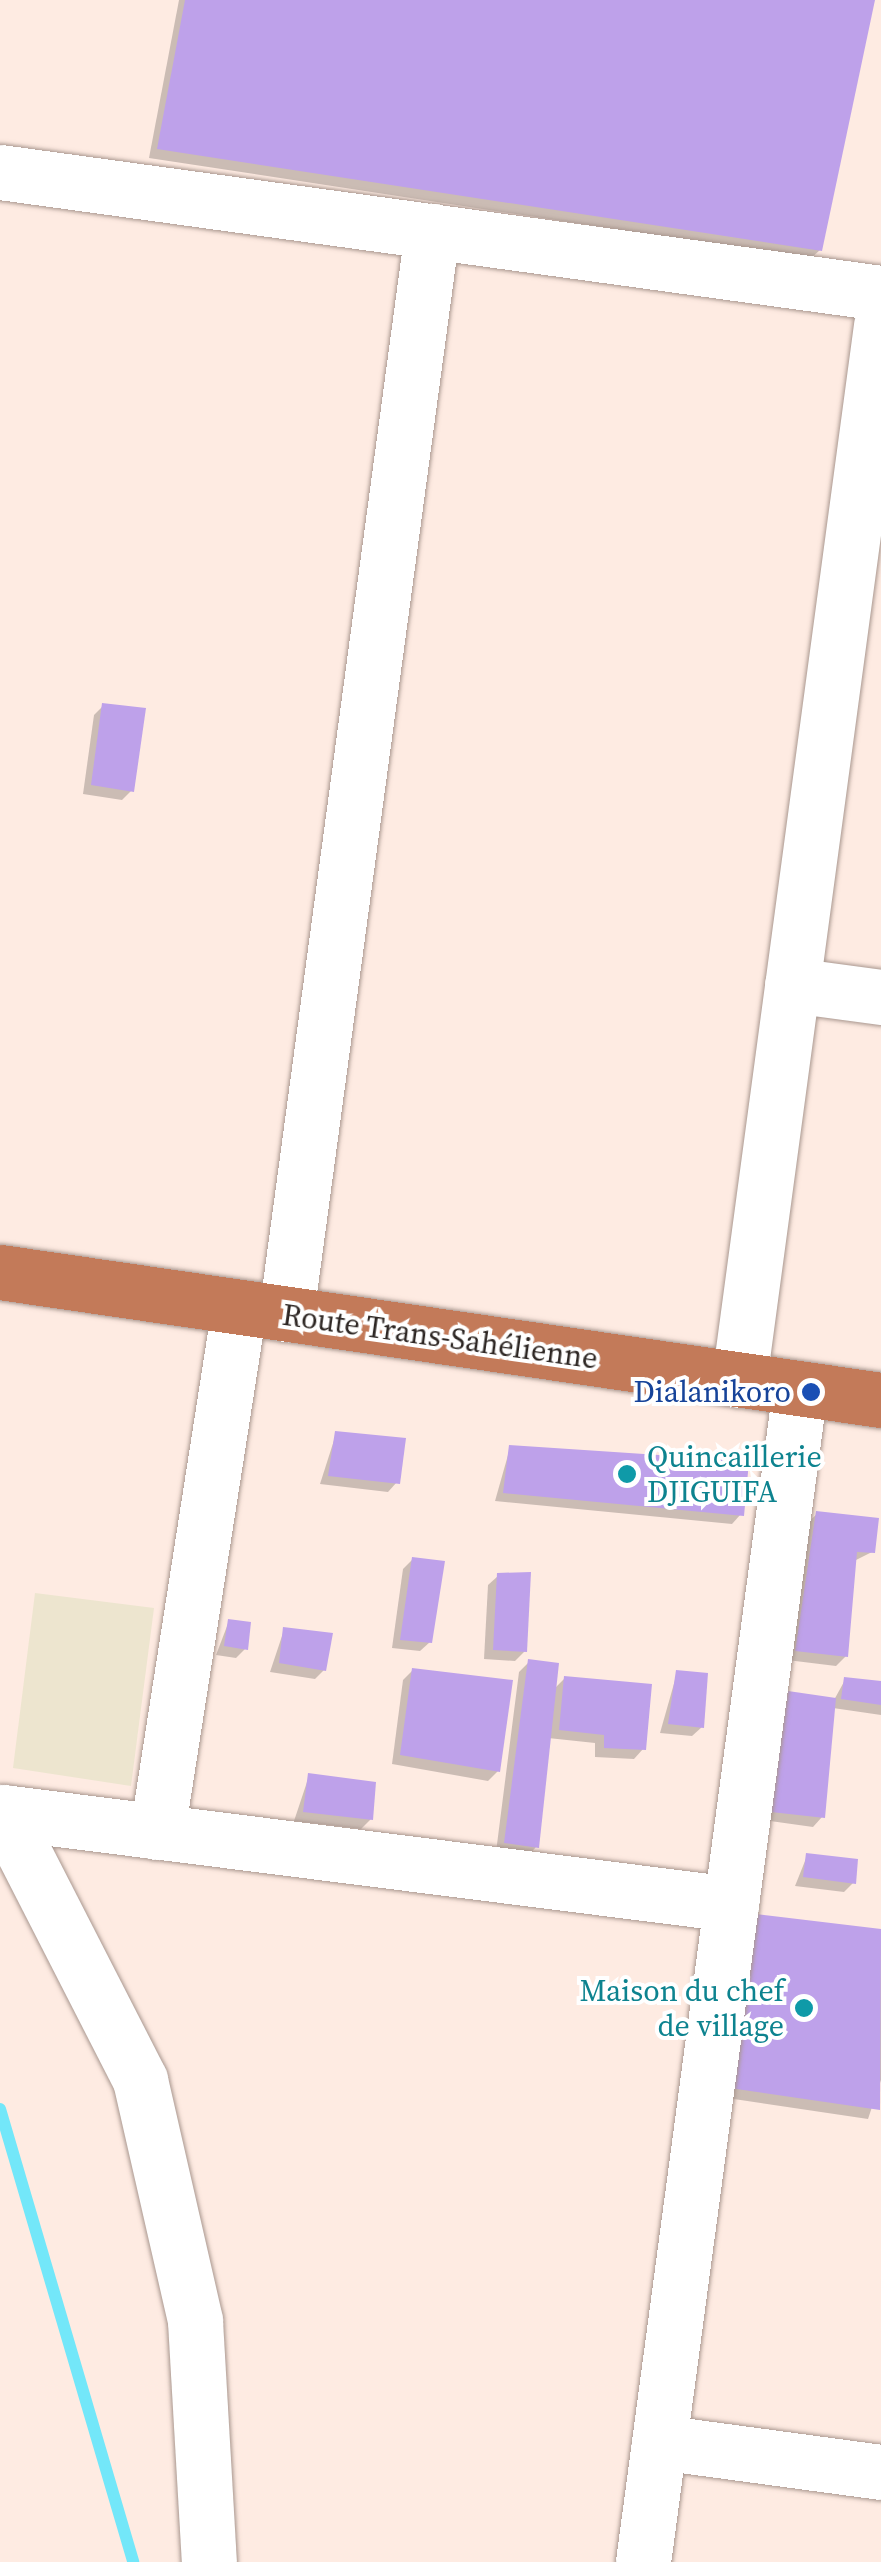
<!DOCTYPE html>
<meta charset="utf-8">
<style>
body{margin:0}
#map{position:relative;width:881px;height:2562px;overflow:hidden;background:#feebe2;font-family:"Source Serif 4",serif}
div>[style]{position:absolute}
.education>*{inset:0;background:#ede5cf}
.shadow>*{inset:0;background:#0003}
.stream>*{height:12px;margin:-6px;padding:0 6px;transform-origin:6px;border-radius:6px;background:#73e7f9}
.building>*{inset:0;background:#bea1ea}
.roads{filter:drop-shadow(0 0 2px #a9978f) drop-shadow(0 0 2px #a9978f)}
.minor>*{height:55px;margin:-27.5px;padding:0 27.5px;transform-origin:27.5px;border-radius:27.5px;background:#fff}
.highway>*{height:55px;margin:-27.5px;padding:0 27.5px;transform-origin:27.5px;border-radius:27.5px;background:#c37a59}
.dots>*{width:28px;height:28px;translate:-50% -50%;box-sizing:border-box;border:5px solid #fff;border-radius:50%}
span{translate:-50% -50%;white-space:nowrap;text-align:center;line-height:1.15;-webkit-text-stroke:8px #fff;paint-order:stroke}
.street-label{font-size:30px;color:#2d2623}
.transit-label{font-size:30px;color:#164399}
.right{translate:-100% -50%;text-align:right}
.culture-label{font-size:30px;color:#0d838f}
.left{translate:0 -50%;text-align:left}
</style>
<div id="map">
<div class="education">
<div style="clip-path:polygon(35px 1593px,154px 1608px,131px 1786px,13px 1768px)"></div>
</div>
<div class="shadow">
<div style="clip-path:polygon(179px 0,873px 0,820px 250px,810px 259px,149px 158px)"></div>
<div style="clip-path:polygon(103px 706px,131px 791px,122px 800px,83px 794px,94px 715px)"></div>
<div style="clip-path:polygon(336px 1434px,397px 1482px,388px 1492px,320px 1484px)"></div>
<div style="clip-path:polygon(510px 1448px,741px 1514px,732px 1524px,495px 1501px)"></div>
<div style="clip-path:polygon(817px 1514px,872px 1552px,854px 1561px,846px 1656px,836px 1666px,787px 1660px,807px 1523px)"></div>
<div style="clip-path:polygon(413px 1559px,430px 1642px,420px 1651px,392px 1648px,403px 1569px)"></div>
<div style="clip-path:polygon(498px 1576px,525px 1651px,515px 1661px,484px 1659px,488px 1585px)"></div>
<div style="clip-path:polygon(229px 1621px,246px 1648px,236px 1658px,216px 1655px)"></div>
<div style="clip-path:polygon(284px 1630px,324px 1670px,315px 1679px,270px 1672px)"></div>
<div style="clip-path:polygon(529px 1662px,553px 1690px,565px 1678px,643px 1749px,634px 1759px,595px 1757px,595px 1743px,548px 1738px,536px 1847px,527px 1857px,496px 1852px,519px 1672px)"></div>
<div style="clip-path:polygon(413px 1670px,498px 1771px,488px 1781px,392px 1764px,403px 1680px)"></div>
<div style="clip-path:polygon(677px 1673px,702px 1727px,692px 1736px,660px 1733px)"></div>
<div style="clip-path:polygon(845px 1680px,881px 1683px,881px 1715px,833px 1708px,822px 1817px,813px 1827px,763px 1820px,780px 1704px,789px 1694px,834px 1700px)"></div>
<div style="clip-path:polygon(309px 1776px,371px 1819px,361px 1829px,294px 1821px)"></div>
<div style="clip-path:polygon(807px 1856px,854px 1882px,844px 1892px,795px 1886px)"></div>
<div style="clip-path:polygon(740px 1914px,881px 1932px,881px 2080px,868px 2119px,707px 2095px)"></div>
</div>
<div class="stream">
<div style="left:0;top:2109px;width:472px;rotate:73.6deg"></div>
</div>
<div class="building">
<div style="clip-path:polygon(185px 0,875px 0,822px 251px,157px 149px)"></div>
<div style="clip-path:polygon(102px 703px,146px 708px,134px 792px,91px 785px)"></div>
<div style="clip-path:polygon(335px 1431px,406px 1438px,400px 1484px,328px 1476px)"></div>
<div style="clip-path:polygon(509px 1445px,749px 1461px,744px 1516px,503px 1493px)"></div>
<div style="clip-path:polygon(816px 1511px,879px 1518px,875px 1553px,857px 1552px,848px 1657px,795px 1651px)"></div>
<div style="clip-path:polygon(412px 1557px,445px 1561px,432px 1643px,400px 1640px)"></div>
<div style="clip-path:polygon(531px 1572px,527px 1652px,493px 1650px,497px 1573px)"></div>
<div style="clip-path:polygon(228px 1619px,251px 1622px,248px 1650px,224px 1646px)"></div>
<div style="clip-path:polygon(283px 1627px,333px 1633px,326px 1671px,279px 1663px)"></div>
<div style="clip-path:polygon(528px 1659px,559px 1663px,539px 1848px,504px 1843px)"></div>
<div style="clip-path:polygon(412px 1668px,513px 1680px,500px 1772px,400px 1755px)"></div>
<div style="clip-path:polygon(676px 1670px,708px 1673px,704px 1728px,668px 1724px)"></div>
<div style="clip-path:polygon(564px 1676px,652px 1684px,646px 1750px,604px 1748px,604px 1735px,559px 1730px)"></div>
<div style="clip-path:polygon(844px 1677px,881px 1681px,881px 1705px,841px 1699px)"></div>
<div style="clip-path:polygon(788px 1691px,836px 1698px,825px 1818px,771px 1812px)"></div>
<div style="clip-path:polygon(308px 1773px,376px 1782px,373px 1820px,303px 1812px)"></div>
<div style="clip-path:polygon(806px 1853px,858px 1859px,856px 1884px,803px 1877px)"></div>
<div style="clip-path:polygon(740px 1912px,881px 1929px,880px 2110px,716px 2086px)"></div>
</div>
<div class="roads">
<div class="minor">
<div style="left:0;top:172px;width:889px;rotate:7.82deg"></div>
<div style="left:792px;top:985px;width:90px;rotate:7.7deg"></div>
<div style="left:286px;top:1314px;width:1093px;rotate:-82.32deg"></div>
<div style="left:739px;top:1380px;width:1065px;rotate:-82.33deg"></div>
<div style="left:3px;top:1812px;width:301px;rotate:62.9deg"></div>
<div style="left:140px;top:2080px;width:247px;rotate:77.1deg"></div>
<div style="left:195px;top:2321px;width:241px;rotate:86.7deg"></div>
<div style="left:3px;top:1812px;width:734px;rotate:7.2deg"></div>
<div style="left:157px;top:1832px;width:530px;rotate:-81.11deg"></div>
<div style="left:659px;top:2442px;width:224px;rotate:7.7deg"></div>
<div style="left:643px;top:2562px;width:1183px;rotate:-82.38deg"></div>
</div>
<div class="highway">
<div style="left:0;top:1272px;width:890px;rotate:8.27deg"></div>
</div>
</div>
<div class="dots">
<div style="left:811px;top:1392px;background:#1a4fb4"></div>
<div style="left:627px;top:1474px;background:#0f9aa8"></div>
<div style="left:804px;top:2008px;background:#0f9aa8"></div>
</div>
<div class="street-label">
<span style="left:440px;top:1337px;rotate:8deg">Route Trans-Sahélienne</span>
</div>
<div class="transit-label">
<span class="right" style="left:791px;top:1392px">Dialanikoro</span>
</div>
<div class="culture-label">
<span class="left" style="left:647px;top:1474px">Quincaillerie<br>DJIGUIFA</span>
<span class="right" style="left:784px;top:2008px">Maison du chef<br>de village</span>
</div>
</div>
